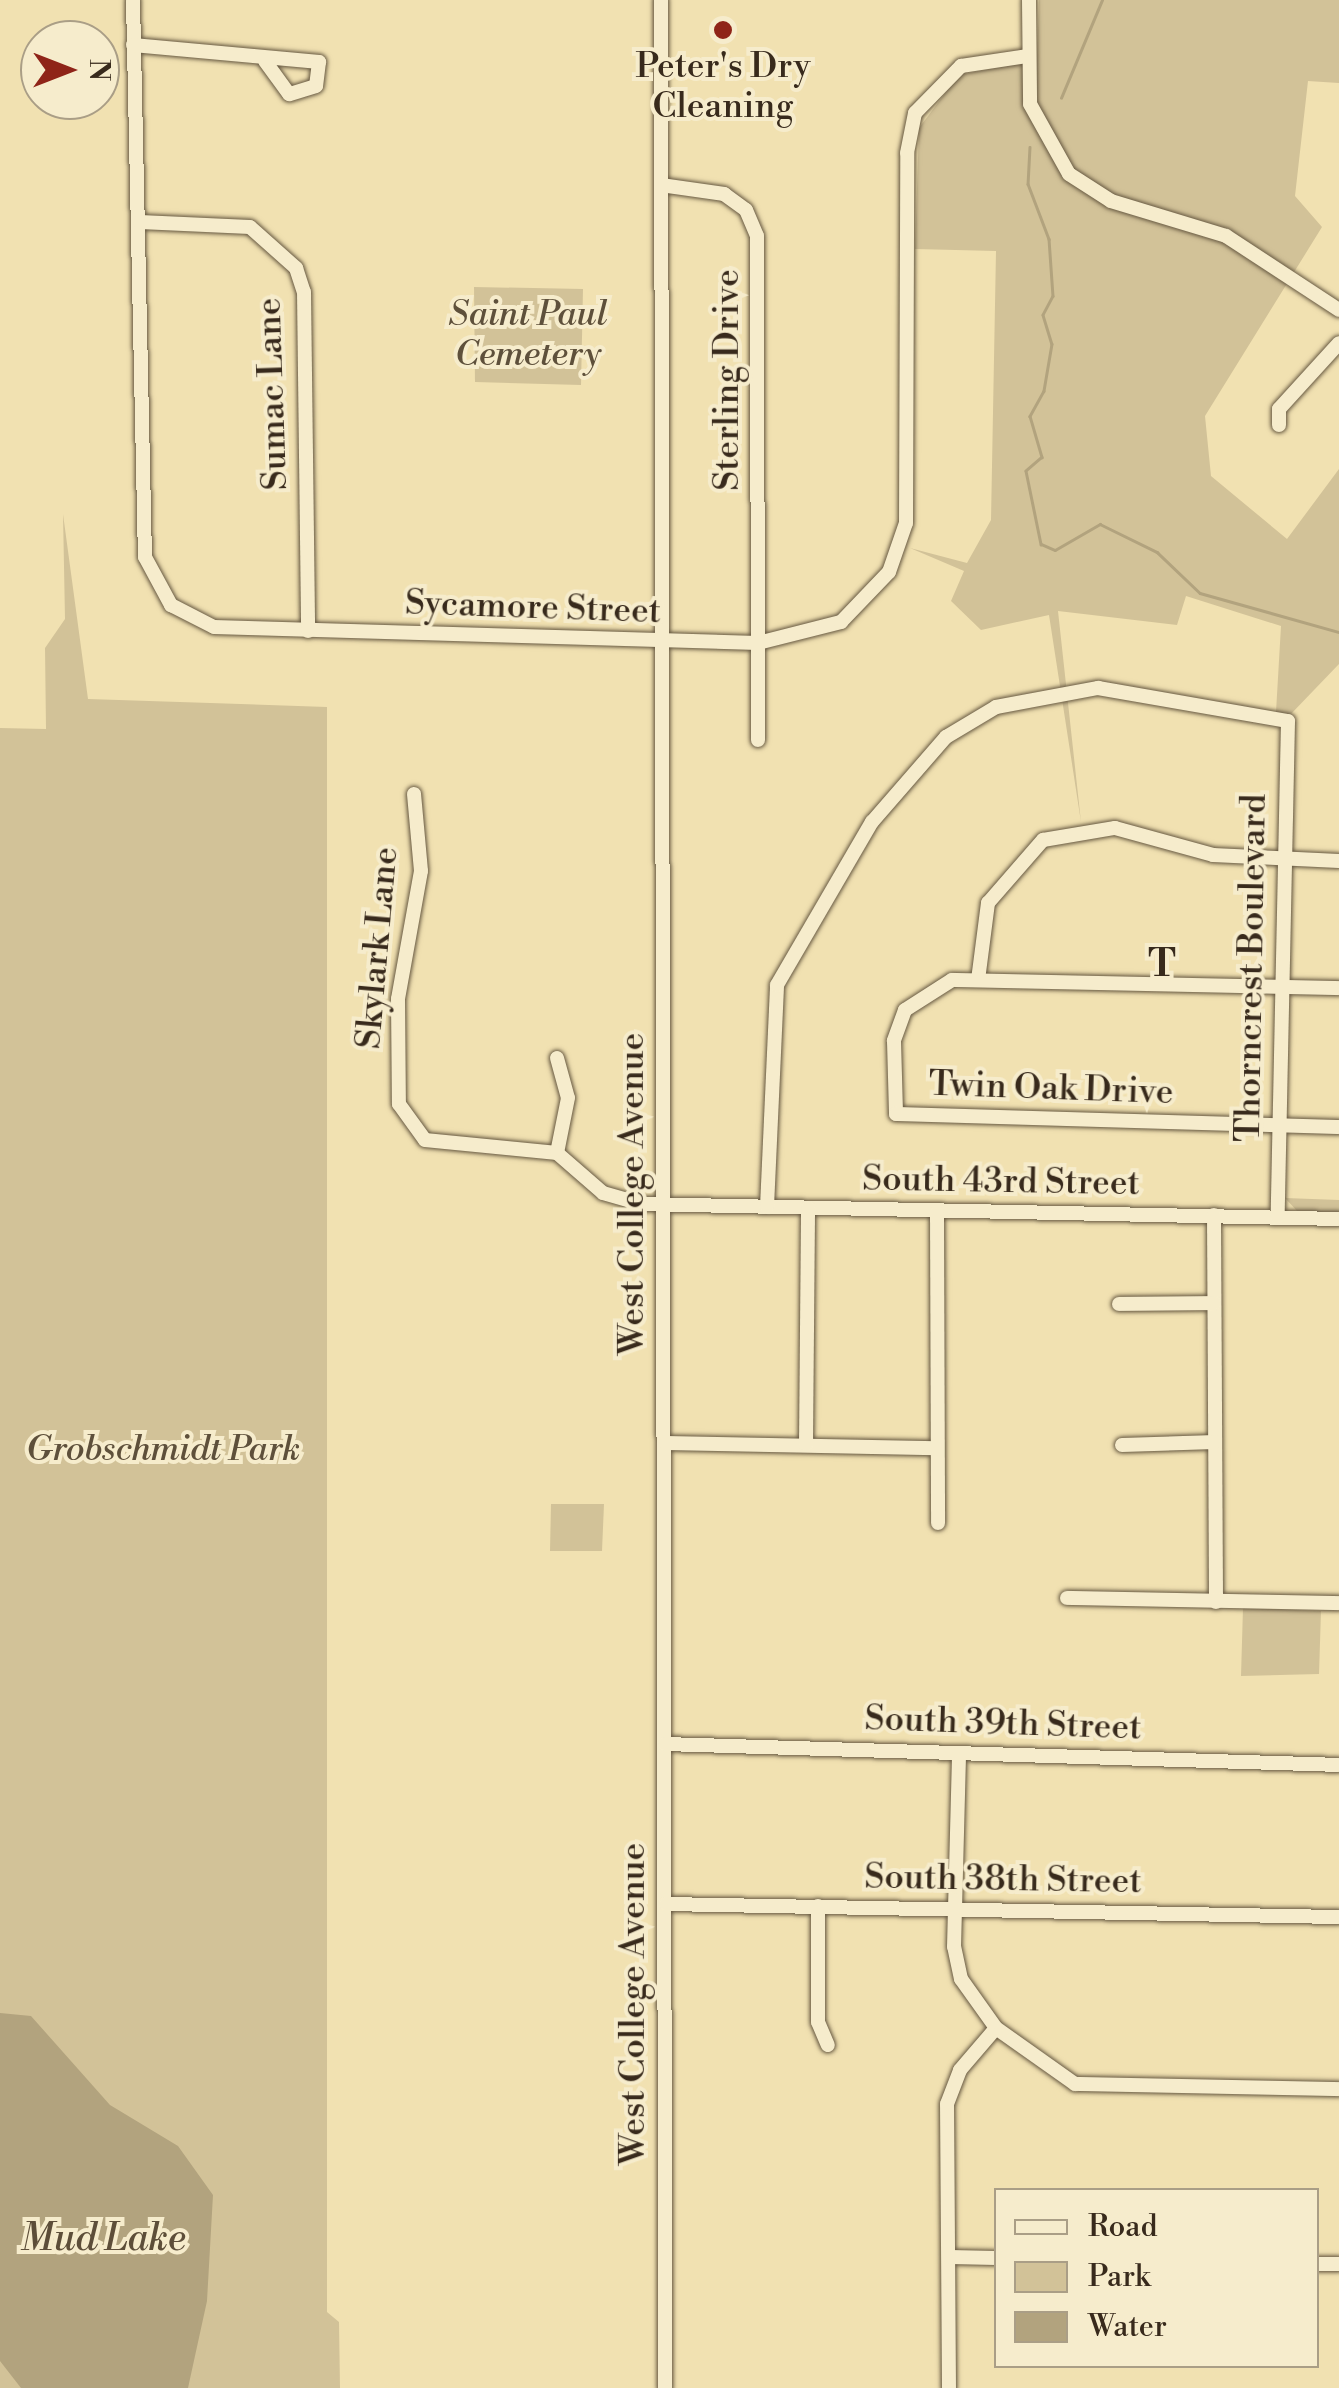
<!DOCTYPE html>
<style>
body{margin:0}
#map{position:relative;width:1339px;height:2388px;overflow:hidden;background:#f1e1b1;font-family:"Libre Bodoni",serif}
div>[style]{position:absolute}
.green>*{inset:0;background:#d2c298}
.water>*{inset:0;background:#b2a37e}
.stream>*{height:2.5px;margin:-1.25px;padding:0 1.25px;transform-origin:1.25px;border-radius:1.25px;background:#b2a37e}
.roads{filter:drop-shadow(0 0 2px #665841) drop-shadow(0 0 2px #665841)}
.minor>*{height:14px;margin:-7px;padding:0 7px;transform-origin:7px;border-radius:7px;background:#f6eccc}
.dots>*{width:28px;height:28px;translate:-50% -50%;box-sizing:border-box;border:5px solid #f6eccc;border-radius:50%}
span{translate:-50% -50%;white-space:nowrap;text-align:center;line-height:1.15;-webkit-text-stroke:8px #f6eccc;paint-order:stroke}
.poi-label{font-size:35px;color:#382a1c}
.park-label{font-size:35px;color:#5e503b;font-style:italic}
.street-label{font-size:35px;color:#382a1c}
.neighbourhood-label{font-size:38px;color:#382a1c;font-weight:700}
.water-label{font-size:38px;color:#5d4e39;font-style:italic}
.legend{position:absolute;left:994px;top:2188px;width:325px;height:180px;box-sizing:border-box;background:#f6eccc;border:2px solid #aa9e86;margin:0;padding:12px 18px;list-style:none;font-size:30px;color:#382a1c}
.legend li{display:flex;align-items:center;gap:20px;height:50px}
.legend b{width:50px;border:2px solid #aa9e86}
.north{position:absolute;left:20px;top:20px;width:100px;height:100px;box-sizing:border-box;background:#f6eccc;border:2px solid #aa9e86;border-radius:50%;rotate:90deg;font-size:28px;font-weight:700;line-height:40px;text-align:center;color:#382a1c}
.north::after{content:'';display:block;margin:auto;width:35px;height:45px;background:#8f2418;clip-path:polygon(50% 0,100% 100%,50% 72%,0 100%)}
</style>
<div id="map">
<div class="green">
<div style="clip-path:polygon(1039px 0,1339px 0,1339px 83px,1308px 81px,1295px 196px,1322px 227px,1205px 416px,1211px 476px,1287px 539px,1339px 469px,1339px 664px,1290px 715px,1276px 712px,1281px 626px,1186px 596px,1177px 625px,1058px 611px,1081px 822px,1049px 615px,981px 630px,951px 601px,964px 571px,910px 548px,967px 563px,991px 520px,996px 251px,915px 249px,919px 128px,959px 75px,1037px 60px)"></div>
<div style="clip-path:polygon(474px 287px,583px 289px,581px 385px,475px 382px)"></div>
<div style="clip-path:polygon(63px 514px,88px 699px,327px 707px,327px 2312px,339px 2322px,340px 2388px,0 2388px,0 728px,46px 729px,45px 648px,65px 619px)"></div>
<div style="clip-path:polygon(1285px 1198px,1339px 1200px,1339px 1213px,1298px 1212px)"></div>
<div style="clip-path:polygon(551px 1504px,604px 1504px,602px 1551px,550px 1551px)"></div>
<div style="clip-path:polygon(1243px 1608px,1321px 1611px,1319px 1674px,1241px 1676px)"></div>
</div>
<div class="water">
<div style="clip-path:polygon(0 2013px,31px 2016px,110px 2105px,178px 2146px,213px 2195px,207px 2301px,188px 2388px,21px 2388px,0 2361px)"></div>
</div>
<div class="stream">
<div style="left:1061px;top:98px;width:106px;rotate:-67.3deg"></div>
<div style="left:1030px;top:147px;width:37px;rotate:93deg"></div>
<div style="left:1028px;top:184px;width:59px;rotate:69.1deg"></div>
<div style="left:1049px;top:239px;width:57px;rotate:86deg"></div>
<div style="left:1053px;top:296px;width:21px;rotate:118deg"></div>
<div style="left:1043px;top:315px;width:30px;rotate:73deg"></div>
<div style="left:1052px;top:344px;width:48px;rotate:99.7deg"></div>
<div style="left:1044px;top:391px;width:29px;rotate:119deg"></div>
<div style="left:1030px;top:416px;width:43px;rotate:73.7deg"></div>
<div style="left:1042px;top:457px;width:21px;rotate:139deg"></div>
<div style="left:1026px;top:471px;width:75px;rotate:78.4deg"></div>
<div style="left:1041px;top:544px;width:15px;rotate:23deg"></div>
<div style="left:1055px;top:550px;width:52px;rotate:-30deg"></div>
<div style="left:1100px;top:524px;width:64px;rotate:26.2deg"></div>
<div style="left:1157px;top:552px;width:59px;rotate:43.6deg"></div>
<div style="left:1200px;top:593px;width:144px;rotate:15.7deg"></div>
</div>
<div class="roads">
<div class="minor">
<div style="left:133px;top:0;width:557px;rotate:88.77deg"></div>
<div style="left:145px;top:557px;width:55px;rotate:61.6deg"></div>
<div style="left:171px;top:605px;width:48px;rotate:27.1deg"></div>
<div style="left:214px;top:627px;width:544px;rotate:1.68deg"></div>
<div style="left:758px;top:643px;width:86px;rotate:-14.2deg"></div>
<div style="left:841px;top:622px;width:69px;rotate:-46.2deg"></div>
<div style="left:889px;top:572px;width:52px;rotate:-70.9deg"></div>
<div style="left:906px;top:523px;width:370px;rotate:-89.8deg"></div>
<div style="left:907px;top:153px;width:41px;rotate:-78.7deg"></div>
<div style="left:915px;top:113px;width:66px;rotate:-45.6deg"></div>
<div style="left:961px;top:66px;width:68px;rotate:-8.5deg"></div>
<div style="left:661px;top:0;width:2388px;rotate:89.9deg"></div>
<div style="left:1029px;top:0;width:104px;rotate:89.4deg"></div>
<div style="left:1030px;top:104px;width:80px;rotate:60.9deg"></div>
<div style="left:1069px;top:174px;width:50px;rotate:32.7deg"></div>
<div style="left:1111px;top:201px;width:120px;rotate:16.9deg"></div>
<div style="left:1226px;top:236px;width:135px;rotate:33.2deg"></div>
<div style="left:133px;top:45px;width:187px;rotate:5.2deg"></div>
<div style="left:319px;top:62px;width:24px;rotate:97deg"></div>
<div style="left:316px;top:86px;width:28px;rotate:163deg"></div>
<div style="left:289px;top:94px;width:41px;rotate:-126deg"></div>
<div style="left:661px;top:185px;width:64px;rotate:8.1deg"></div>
<div style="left:724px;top:194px;width:27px;rotate:36deg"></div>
<div style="left:746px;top:210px;width:28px;rotate:67deg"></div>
<div style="left:757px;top:236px;width:504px;rotate:89.89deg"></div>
<div style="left:140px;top:222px;width:110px;rotate:2.6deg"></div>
<div style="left:250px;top:227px;width:62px;rotate:41.7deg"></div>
<div style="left:296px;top:268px;width:25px;rotate:72deg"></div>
<div style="left:304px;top:292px;width:339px;rotate:89.3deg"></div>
<div style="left:1279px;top:425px;width:16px;rotate:-90deg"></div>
<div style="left:1279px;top:409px;width:89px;rotate:-47.7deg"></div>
<div style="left:414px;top:794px;width:77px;rotate:84.8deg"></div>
<div style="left:421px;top:871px;width:130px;rotate:100.2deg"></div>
<div style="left:398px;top:999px;width:105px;rotate:89.5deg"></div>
<div style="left:399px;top:1104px;width:44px;rotate:54.2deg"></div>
<div style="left:425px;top:1140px;width:133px;rotate:5.6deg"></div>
<div style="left:557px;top:1153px;width:61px;rotate:41deg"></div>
<div style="left:603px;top:1193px;width:40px;rotate:16deg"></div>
<div style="left:641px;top:1204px;width:698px;rotate:1.23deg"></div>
<div style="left:978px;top:980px;width:78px;rotate:-82.6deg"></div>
<div style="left:988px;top:903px;width:84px;rotate:-48.9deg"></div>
<div style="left:1043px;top:840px;width:73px;rotate:-9.5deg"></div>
<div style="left:1115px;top:828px;width:102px;rotate:15.4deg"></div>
<div style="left:1213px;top:855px;width:126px;rotate:2.7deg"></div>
<div style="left:1339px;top:988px;width:387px;rotate:-178.8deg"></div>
<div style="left:952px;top:980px;width:56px;rotate:147.4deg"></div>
<div style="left:905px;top:1010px;width:33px;rotate:110deg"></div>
<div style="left:894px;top:1041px;width:73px;rotate:88.4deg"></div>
<div style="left:896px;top:1114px;width:443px;rotate:1.7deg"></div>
<div style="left:557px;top:1058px;width:41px;rotate:74.6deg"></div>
<div style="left:568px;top:1098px;width:56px;rotate:101.3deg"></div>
<div style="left:767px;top:1207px;width:222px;rotate:-87.4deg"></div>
<div style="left:777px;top:985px;width:189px;rotate:-59.8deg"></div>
<div style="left:872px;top:822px;width:113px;rotate:-49deg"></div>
<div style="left:946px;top:737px;width:58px;rotate:-31deg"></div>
<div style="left:996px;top:707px;width:104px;rotate:-10.6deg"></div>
<div style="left:1098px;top:688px;width:193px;rotate:9.9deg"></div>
<div style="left:1288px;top:721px;width:496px;rotate:91.2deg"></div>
<div style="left:937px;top:1213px;width:310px;rotate:89.8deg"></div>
<div style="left:1214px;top:1215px;width:387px;rotate:89.7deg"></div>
<div style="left:1119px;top:1304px;width:95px;rotate:-0.6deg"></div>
<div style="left:666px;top:1443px;width:271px;rotate:1.1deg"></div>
<div style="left:806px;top:1444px;width:236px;rotate:-89.5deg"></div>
<div style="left:1122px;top:1445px;width:93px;rotate:-1.8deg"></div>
<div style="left:1067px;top:1598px;width:272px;rotate:1.1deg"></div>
<div style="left:665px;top:1744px;width:674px;rotate:1.78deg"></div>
<div style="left:666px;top:1904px;width:673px;rotate:1.11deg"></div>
<div style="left:818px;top:1906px;width:116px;rotate:90deg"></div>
<div style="left:818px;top:2022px;width:25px;rotate:67deg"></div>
<div style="left:996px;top:2028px;width:97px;rotate:35.3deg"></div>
<div style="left:1075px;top:2084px;width:264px;rotate:1.1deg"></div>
<div style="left:950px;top:2257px;width:46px;rotate:1.2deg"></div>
<div style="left:1316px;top:2264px;width:23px"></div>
<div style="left:949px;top:2388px;width:284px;rotate:-90.4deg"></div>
<div style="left:947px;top:2104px;width:36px;rotate:-69deg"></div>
<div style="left:960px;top:2070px;width:55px;rotate:-49.4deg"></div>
<div style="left:996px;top:2028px;width:60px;rotate:-125.5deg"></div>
<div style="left:961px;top:1979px;width:33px;rotate:-102deg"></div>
<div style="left:954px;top:1947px;width:194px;rotate:-88.5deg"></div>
</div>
</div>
<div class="dots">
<div style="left:723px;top:30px;background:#8f2418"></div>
</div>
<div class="poi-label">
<span style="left:723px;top:87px">Peter's Dry<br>Cleaning</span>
</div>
<div class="park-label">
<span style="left:528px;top:335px">Saint Paul<br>Cemetery</span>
<span style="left:163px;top:1450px">Grobschmidt Park</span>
</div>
<div class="street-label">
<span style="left:728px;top:380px;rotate:-90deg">Sterling Drive</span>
<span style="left:273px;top:394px;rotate:-92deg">Sumac Lane</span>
<span style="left:533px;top:608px;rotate:2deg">Sycamore Street</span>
<span style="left:378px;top:948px;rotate:-85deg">Skylark Lane</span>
<span style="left:1252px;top:968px;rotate:-89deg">Thorncrest Boulevard</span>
<span style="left:1051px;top:1089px;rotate:2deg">Twin Oak Drive</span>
<span style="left:1001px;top:1182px;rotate:1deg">South 43rd Street</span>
<span style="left:633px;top:1194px;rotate:-90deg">West College Avenue</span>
<span style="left:1003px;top:1724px;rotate:2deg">South 39th Street</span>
<span style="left:1003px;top:1880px;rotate:1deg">South 38th Street</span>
<span style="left:634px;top:2004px;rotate:-90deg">West College Avenue</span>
</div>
<div class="neighbourhood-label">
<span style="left:1162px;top:965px">T</span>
</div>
<div class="water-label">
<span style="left:103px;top:2239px">Mud Lake</span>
</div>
<ul class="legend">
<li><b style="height:12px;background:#f6eccc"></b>Road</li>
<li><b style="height:28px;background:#d2c298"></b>Park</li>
<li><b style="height:28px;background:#b2a37e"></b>Water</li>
</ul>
<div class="north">N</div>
</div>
